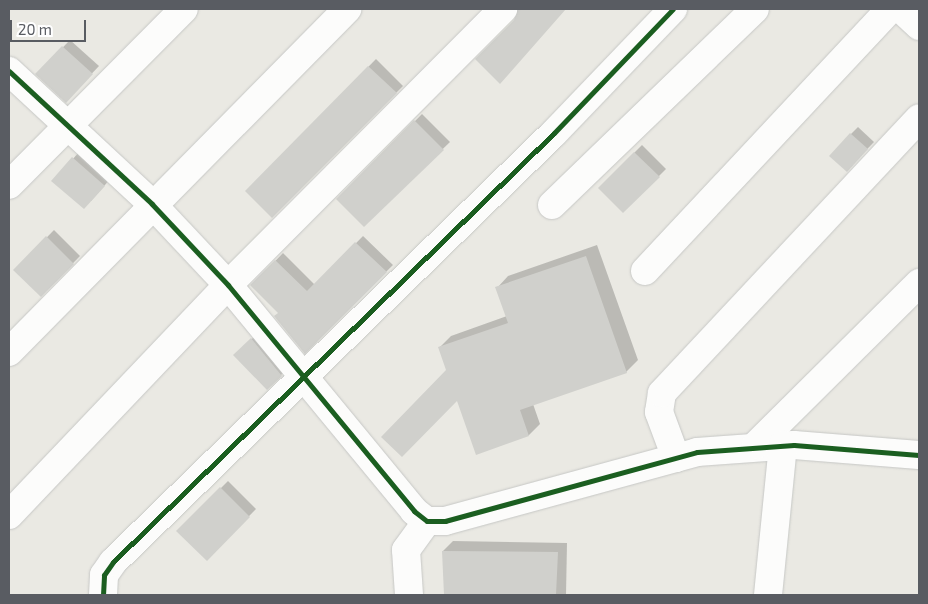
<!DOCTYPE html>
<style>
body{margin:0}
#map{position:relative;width:928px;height:604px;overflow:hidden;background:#eae9e3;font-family:"Exo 2",sans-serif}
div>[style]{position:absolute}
.shadow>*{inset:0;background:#0003}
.building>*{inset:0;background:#d0d0cc}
.roads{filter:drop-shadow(0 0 1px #c6c7c5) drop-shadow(0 0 1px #c6c7c5)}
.minor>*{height:28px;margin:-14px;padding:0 14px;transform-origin:14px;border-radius:14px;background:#fcfcfb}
.cycleway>*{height:5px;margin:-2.5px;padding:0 2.5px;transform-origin:2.5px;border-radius:2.5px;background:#1b5e20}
span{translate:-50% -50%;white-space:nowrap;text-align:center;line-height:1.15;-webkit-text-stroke:4.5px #fff;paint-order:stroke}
.frame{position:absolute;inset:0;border:10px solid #595c62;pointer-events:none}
.scale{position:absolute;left:10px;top:20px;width:76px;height:22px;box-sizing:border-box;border:2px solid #595c62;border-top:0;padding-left:6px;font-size:15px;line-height:18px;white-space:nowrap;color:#595c62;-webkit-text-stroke:4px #fff;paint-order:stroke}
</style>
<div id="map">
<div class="shadow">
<div style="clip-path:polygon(516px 9px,565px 9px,507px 75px,516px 20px)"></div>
<div style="clip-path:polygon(70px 40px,99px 66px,66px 101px,37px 74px)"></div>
<div style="clip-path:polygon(376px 59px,403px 86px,272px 217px,247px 191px)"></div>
<div style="clip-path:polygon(422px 114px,450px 142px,364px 225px,338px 199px)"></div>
<div style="clip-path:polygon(858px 127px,874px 142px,847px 170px,851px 134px)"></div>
<div style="clip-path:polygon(642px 145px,666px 169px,623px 212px,599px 188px)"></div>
<div style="clip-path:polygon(80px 151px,111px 178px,91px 201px,53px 181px)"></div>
<div style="clip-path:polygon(54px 230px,80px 256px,41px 296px,15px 270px)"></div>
<div style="clip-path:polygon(363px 236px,393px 265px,305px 352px,280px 312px,252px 285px,283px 253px,315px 285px)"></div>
<div style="clip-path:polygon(597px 245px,638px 360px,626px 372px,533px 404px,540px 424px,529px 435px,477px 453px,440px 347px,451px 336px,507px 316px,497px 288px,508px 276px)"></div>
<div style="clip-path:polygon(259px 332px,288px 368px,267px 389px,235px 355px)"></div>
<div style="clip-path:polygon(228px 481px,256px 509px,207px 559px,178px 531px)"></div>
<div style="clip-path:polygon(453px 541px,567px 543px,566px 595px,445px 595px,443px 551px)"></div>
</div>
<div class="building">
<div style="clip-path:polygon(518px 9px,566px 9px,500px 84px,475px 59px,514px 20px)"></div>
<div style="clip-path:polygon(62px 46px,93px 74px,66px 103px,35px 74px)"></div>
<div style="clip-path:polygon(368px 66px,397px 93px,272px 218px,245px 191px)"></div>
<div style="clip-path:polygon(414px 120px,444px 150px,364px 227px,336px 199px)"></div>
<div style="clip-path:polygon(850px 133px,868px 149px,847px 172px,829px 156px)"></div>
<div style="clip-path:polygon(634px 152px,660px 177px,623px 213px,598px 188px)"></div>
<div style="clip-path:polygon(72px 157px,105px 186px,84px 209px,51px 181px)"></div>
<div style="clip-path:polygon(46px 236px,74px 264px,41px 297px,13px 270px)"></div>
<div style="clip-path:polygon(355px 242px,387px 272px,305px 354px,274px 316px,278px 313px,250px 285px,275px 260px,307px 291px)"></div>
<div style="clip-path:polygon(586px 256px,627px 373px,520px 410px,529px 436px,476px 455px,457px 401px,402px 457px,381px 437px,446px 370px,438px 347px,508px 323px,495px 287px)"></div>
<div style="clip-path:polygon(251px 338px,282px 376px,267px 390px,233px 355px)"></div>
<div style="clip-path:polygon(220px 487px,250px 517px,207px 561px,176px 531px)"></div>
<div style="clip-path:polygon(442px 551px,558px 552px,556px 595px,444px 595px)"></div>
</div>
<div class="roads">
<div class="minor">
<div style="left:901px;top:9px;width:25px;rotate:43deg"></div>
<div style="left:9px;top:71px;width:195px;rotate:42.9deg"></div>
<div style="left:152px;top:204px;width:111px;rotate:46.8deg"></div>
<div style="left:228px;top:285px;width:293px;rotate:50.5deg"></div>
<div style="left:414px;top:511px;width:16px;rotate:38deg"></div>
<div style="left:427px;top:521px;width:18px"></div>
<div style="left:445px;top:521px;width:261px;rotate:-15.3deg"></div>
<div style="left:697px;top:452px;width:97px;rotate:-4.1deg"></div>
<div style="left:794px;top:445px;width:125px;rotate:4.6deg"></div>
<div style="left:9px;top:185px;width:248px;rotate:-45.2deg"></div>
<div style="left:552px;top:205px;width:282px;rotate:-44deg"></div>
<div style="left:645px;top:271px;width:359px;rotate:-46.9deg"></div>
<div style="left:9px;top:352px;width:482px;rotate:-45.4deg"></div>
<div style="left:756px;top:445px;width:230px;rotate:-44.8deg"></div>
<div style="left:676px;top:458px;width:49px;rotate:-110.3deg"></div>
<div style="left:659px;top:412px;width:19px;rotate:-81deg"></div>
<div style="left:662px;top:393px;width:376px;rotate:-46.9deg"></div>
<div style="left:9px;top:515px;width:318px;rotate:-46.4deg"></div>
<div style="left:228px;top:285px;width:390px;rotate:-45.1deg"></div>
<div style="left:103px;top:595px;width:20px;rotate:-87deg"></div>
<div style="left:104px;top:575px;width:16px;rotate:-55deg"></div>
<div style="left:113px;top:562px;width:615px;rotate:-44.21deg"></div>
<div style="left:554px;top:133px;width:172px;rotate:-46.2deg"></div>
<div style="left:409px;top:595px;width:45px;rotate:-93.8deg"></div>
<div style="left:406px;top:550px;width:36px;rotate:-54deg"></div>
<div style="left:768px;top:595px;width:151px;rotate:-84.3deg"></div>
</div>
</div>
<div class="cycleway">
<div style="left:9px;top:71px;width:195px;rotate:42.9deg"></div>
<div style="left:152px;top:204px;width:111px;rotate:46.8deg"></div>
<div style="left:228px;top:285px;width:293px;rotate:50.5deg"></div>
<div style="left:414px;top:511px;width:16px;rotate:38deg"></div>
<div style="left:427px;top:521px;width:18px"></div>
<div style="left:445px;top:521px;width:261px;rotate:-15.3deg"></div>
<div style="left:697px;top:452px;width:97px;rotate:-4.1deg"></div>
<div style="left:794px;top:445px;width:125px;rotate:4.6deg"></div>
<div style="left:103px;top:595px;width:20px;rotate:-87deg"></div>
<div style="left:104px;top:575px;width:16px;rotate:-55deg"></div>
<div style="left:113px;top:562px;width:615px;rotate:-44.21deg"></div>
<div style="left:554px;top:133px;width:172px;rotate:-46.2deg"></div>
</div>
<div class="frame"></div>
<div class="scale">20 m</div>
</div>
